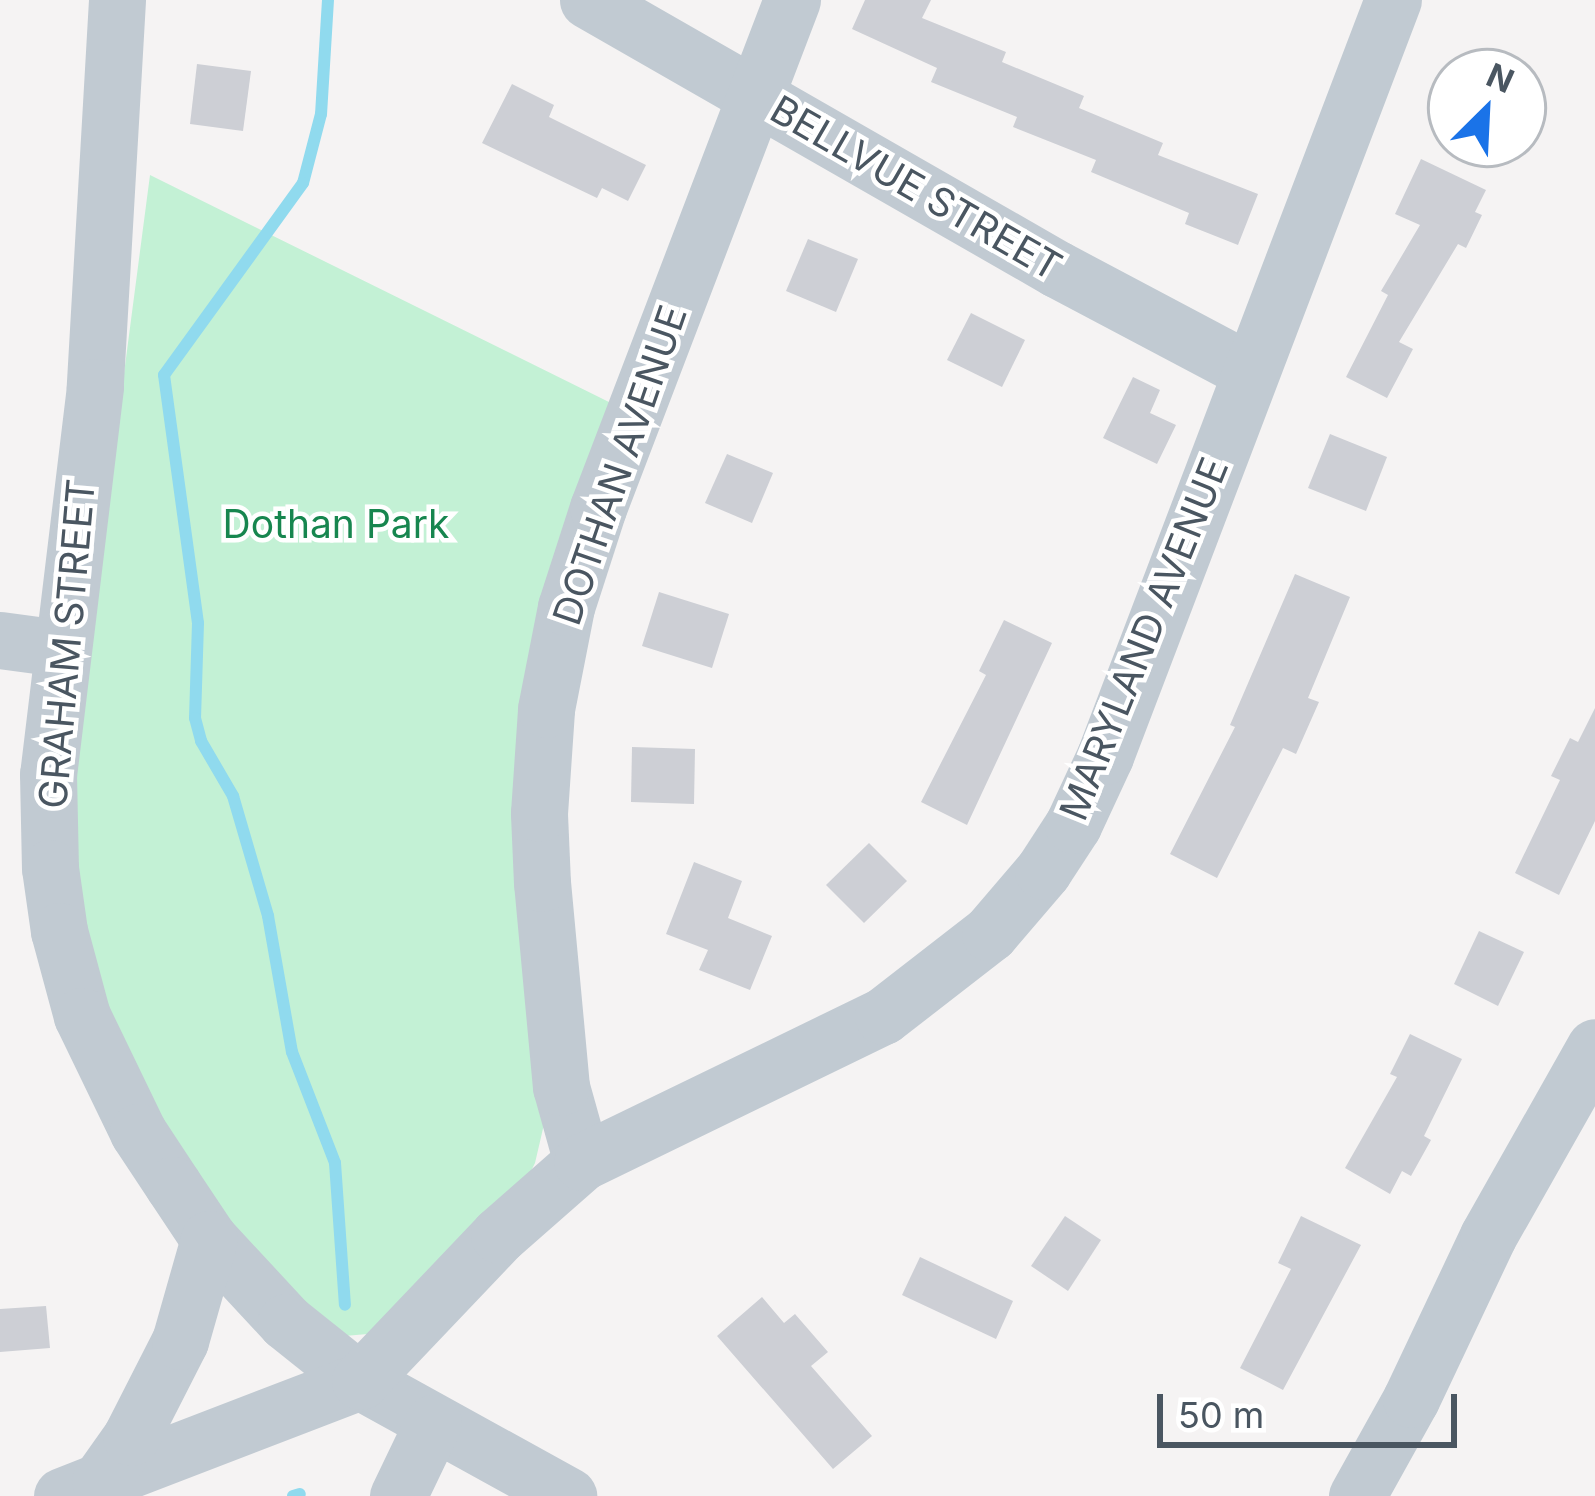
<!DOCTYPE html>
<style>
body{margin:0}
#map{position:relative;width:1595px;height:1496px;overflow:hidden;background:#f5f3f3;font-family:Inter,sans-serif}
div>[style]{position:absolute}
.green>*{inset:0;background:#c3f1d5}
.stream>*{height:12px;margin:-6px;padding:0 6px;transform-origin:6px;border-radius:6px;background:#90daee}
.building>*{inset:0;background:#cdcfd5}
.minor>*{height:57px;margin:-28.5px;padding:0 28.5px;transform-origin:28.5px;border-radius:28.5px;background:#c1cad2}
span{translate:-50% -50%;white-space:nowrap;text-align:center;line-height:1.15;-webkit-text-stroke:9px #fff;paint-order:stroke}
.street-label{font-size:39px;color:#4a5661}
.park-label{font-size:39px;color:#17864f}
.north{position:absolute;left:1427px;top:48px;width:120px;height:120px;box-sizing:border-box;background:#fff;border:3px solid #b7bbc0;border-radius:50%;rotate:24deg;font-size:33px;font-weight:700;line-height:48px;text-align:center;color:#4a5661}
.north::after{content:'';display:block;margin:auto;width:42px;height:54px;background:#1a73e8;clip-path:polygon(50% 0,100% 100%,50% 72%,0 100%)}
.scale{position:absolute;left:1157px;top:1394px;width:300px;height:54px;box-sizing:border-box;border:6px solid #4a5661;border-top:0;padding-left:15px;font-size:36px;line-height:42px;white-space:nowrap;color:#4a5661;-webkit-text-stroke:9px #fff;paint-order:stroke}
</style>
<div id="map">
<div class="green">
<div style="clip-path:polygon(150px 175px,615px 405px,580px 510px,545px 1120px,535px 1163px,518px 1197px,379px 1333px,333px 1337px,289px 1295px,169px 1149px,100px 994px,66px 816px)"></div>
</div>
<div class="stream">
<div style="left:328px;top:0;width:114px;rotate:93.5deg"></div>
<div style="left:321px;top:114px;width:71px;rotate:104.6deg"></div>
<div style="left:303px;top:183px;width:237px;rotate:125.9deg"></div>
<div style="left:164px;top:375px;width:250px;rotate:82.2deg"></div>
<div style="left:198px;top:623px;width:95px;rotate:91.8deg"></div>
<div style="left:195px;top:718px;width:24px;rotate:75deg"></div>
<div style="left:201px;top:741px;width:64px;rotate:59.8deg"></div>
<div style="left:233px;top:796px;width:125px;rotate:73.7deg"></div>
<div style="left:268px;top:916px;width:138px;rotate:80deg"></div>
<div style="left:292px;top:1052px;width:119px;rotate:68.8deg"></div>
<div style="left:335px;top:1163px;width:142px;rotate:86deg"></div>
<div style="left:293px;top:1496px;width:7px;rotate:-16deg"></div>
</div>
<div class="building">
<div style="clip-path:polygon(865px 0,931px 0,922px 18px,1006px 52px,1002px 62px,1084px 96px,1079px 108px,1163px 143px,1158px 155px,1258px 194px,1238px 245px,1185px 224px,1189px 213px,1091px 172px,1096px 160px,1013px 127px,1017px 117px,931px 82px,937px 68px,852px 29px)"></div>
<div style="clip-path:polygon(197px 64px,251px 71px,243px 131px,190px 124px)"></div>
<div style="clip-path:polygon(512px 84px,554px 105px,549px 117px,646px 165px,628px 201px,602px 188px,597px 198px,482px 143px)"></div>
<div style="clip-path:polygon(1421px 159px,1486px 190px,1475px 212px,1482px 215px,1466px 248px,1458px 244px,1399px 342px,1413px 349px,1387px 398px,1346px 377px,1388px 295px,1381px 291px,1420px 225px,1395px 214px)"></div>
<div style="clip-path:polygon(808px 239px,858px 259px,836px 312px,786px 291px)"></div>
<div style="clip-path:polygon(971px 313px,1025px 340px,1002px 387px,947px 360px)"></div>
<div style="clip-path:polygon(1133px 377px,1160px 390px,1150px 413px,1176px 425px,1157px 464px,1103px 438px)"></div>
<div style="clip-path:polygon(1330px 434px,1387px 457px,1366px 511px,1308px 488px)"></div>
<div style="clip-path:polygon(727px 454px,773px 473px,752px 523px,705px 503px)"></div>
<div style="clip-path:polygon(1295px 574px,1350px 597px,1308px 698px,1319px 702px,1296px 754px,1283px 748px,1217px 878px,1170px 854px,1235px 727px,1230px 725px)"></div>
<div style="clip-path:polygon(659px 592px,729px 614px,712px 668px,642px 646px)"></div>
<div style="clip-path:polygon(1004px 620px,1052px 643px,967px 825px,921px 802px,986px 675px,979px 671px)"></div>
<div style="clip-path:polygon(1595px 708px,1595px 821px,1559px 895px,1515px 873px,1560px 780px,1551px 776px,1570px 738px,1578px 742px)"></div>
<div style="clip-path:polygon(632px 747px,695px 749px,694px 804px,631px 802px)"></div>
<div style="clip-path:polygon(869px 843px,907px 881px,864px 923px,826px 885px)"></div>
<div style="clip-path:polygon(694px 862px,742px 881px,728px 918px,772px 936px,750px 990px,699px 970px,708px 950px,666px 934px)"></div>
<div style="clip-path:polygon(1479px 931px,1524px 952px,1498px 1006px,1454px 984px)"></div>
<div style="clip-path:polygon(1410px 1034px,1462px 1059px,1424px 1136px,1431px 1140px,1411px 1176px,1402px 1171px,1390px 1194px,1345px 1168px,1397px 1077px,1390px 1074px)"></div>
<div style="clip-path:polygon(1065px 1216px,1101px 1240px,1068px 1291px,1031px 1266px)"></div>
<div style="clip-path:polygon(1301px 1216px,1361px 1245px,1283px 1390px,1240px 1368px,1291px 1269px,1278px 1263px)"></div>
<div style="clip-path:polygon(920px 1257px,1013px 1301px,996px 1339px,902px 1295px)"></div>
<div style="clip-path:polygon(762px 1297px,784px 1323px,795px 1314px,828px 1352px,811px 1366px,872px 1436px,833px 1469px,717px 1336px)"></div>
<div style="clip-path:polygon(46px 1306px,50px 1348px,0 1352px,0 1309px)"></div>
</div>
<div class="minor">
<div style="left:117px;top:0;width:388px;rotate:93.3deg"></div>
<div style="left:95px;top:387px;width:390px;rotate:96.9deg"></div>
<div style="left:48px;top:774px;width:94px;rotate:88.8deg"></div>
<div style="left:50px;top:868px;width:64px;rotate:81.9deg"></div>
<div style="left:59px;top:931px;width:88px;rotate:74.9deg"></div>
<div style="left:82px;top:1016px;width:129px;rotate:64.2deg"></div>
<div style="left:138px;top:1132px;width:64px;rotate:56.6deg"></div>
<div style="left:173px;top:1185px;width:65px;rotate:56.3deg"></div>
<div style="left:209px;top:1239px;width:113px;rotate:47.1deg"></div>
<div style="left:286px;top:1322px;width:95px;rotate:38.6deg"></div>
<div style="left:360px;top:1381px;width:238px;rotate:28.9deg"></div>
<div style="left:588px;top:0;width:541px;rotate:29.84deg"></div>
<div style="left:1057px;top:269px;width:216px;rotate:27.9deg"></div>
<div style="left:0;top:640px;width:60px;rotate:7.7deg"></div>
<div style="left:582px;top:1162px;width:78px;rotate:-105.6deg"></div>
<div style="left:561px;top:1087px;width:205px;rotate:-95.3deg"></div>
<div style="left:542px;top:883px;width:70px;rotate:-92.5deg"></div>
<div style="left:539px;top:813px;width:104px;rotate:-86.1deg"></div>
<div style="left:546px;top:709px;width:104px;rotate:-78.9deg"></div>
<div style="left:566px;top:607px;width:104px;rotate:-72.1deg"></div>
<div style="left:598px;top:508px;width:544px;rotate:-69.1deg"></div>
<div style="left:100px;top:1481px;width:279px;rotate:-21deg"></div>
<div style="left:360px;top:1381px;width:202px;rotate:-46.4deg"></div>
<div style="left:499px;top:1235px;width:111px;rotate:-41.3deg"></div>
<div style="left:582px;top:1162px;width:335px;rotate:-25.9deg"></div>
<div style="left:883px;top:1016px;width:135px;rotate:-37.8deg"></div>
<div style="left:990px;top:933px;width:82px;rotate:-49.5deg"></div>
<div style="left:1043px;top:871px;width:55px;rotate:-56.9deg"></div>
<div style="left:1073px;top:825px;width:76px;rotate:-65.1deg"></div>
<div style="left:1105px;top:756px;width:809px;rotate:-69.15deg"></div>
<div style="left:62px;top:1496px;width:41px;rotate:-21.5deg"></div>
<div style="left:100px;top:1481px;width:54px;rotate:-54.8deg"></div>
<div style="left:131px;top:1437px;width:108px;rotate:-63deg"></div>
<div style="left:180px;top:1341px;width:106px;rotate:-74.1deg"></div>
<div style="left:398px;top:1496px;width:81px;rotate:-64.4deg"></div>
<div style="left:1357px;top:1496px;width:111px;rotate:-60.9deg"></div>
<div style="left:1411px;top:1399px;width:180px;rotate:-64.7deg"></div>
<div style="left:1488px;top:1236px;width:217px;rotate:-60.5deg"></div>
</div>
<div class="street-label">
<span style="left:916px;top:188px;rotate:30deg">BELLVUE STREET</span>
<span style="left:620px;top:465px;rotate:-71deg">DOTHAN AVENUE</span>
<span style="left:1144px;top:639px;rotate:-68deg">MARYLAND AVENUE</span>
<span style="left:67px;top:644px;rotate:-85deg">GRAHAM STREET</span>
</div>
<div class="park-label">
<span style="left:336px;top:524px">Dothan Park</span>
</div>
<div class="north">N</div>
<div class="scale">50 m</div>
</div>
